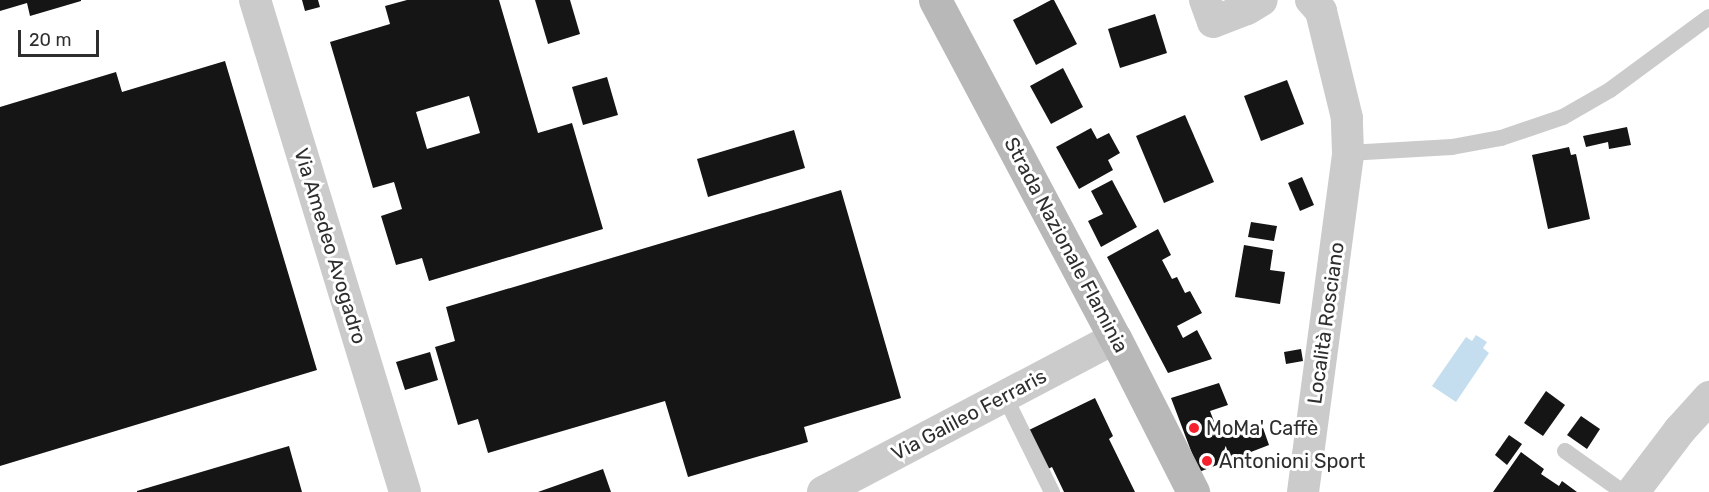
<!DOCTYPE html>
<meta charset="utf-8">
<style>
body{margin:0}
#map{position:relative;width:1709px;height:492px;overflow:hidden;background:#fff;font-family:Rubik,sans-serif}
div>[style]{position:absolute}
.water>*{inset:0;background:#c5deef}
.building>*{inset:0;background:#151515}
.service>*{height:16px;margin:-8px;padding:0 8px;transform-origin:8px;border-radius:8px;background:#cbcbcb}
.minor>*{height:32px;margin:-16px;padding:0 16px;transform-origin:16px;border-radius:16px;background:#cbcbcb}
.tertiary>*{height:33px;margin:-16.5px;padding:0 16.5px;transform-origin:16.5px;border-radius:16.5px;background:#cbcbcb}
.secondary>*{height:33px;margin:-16.5px;padding:0 16.5px;transform-origin:16.5px;border-radius:16.5px;background:#b8b8b8}
.dots>*{width:16px;height:16px;translate:-50% -50%;box-sizing:border-box;border:3px solid #fff;border-radius:50%}
span{translate:-50% -50%;white-space:nowrap;text-align:center;line-height:1.15;-webkit-text-stroke:6px #fff;paint-order:stroke}
.street-label{font-size:20px;color:#2e2e2e}
.poi-label{font-size:20px;color:#2e2e2e}
.left{translate:0 -50%;text-align:left}
.scale{position:absolute;left:18px;top:30px;width:81px;height:27px;box-sizing:border-box;border:3px solid #2e2e2e;border-top:0;padding-left:8px;font-size:18px;line-height:21px;white-space:nowrap;color:#2e2e2e;-webkit-text-stroke:4px #fff;paint-order:stroke}
</style>
<div id="map">
<div class="water">
<div style="clip-path:polygon(1476px 335px,1487px 342px,1483px 348px,1489px 353px,1456px 402px,1432px 386px,1466px 337px,1472px 341px)"></div>
</div>
<div class="building">
<div style="clip-path:polygon(0 0,81px 0,81px 1px,30px 16px,27px 3px,0 11px)"></div>
<div style="clip-path:polygon(302px 0,318px 0,320px 7px,305px 11px)"></div>
<div style="clip-path:polygon(evenodd,407px 0,499px 0,538px 133px,572px 123px,603px 229px,429px 281px,422px 258px,396px 265px,381px 216px,402px 209px,394px 182px,373px 188px,330px 42px,390px 24px,385px 6px,407px 0,469px 96px,480px 133px,427px 149px,416px 112px,469px 96px)"></div>
<div style="clip-path:polygon(535px 0,570px 0,580px 34px,548px 44px)"></div>
<div style="clip-path:polygon(1051px 0,1054px 0,1077px 44px,1036px 65px,1013px 20px)"></div>
<div style="clip-path:polygon(1155px 14px,1167px 53px,1120px 68px,1108px 29px)"></div>
<div style="clip-path:polygon(225px 61px,317px 370px,0 466px,0 107px,116px 72px,122px 92px)"></div>
<div style="clip-path:polygon(1063px 68px,1083px 107px,1051px 124px,1030px 86px)"></div>
<div style="clip-path:polygon(607px 77px,618px 115px,583px 125px,572px 87px)"></div>
<div style="clip-path:polygon(1287px 80px,1304px 124px,1261px 141px,1244px 96px)"></div>
<div style="clip-path:polygon(1185px 115px,1214px 182px,1164px 203px,1136px 136px)"></div>
<div style="clip-path:polygon(1627px 127px,1631px 145px,1609px 149px,1608px 142px,1586px 147px,1583px 136px)"></div>
<div style="clip-path:polygon(1091px 128px,1097px 139px,1109px 133px,1120px 153px,1108px 160px,1113px 170px,1079px 189px,1056px 147px)"></div>
<div style="clip-path:polygon(794px 130px,805px 168px,708px 197px,697px 159px)"></div>
<div style="clip-path:polygon(1569px 147px,1571px 155px,1576px 154px,1590px 219px,1548px 229px,1532px 155px)"></div>
<div style="clip-path:polygon(1302px 177px,1314px 205px,1300px 211px,1288px 183px)"></div>
<div style="clip-path:polygon(1112px 180px,1137px 227px,1101px 247px,1088px 221px,1103px 214px,1091px 191px)"></div>
<div style="clip-path:polygon(841px 190px,901px 398px,804px 427px,808px 442px,688px 477px,665px 401px,488px 453px,478px 419px,458px 425px,435px 347px,455px 341px,446px 307px)"></div>
<div style="clip-path:polygon(1251px 222px,1277px 226px,1274px 241px,1248px 237px)"></div>
<div style="clip-path:polygon(1158px 229px,1171px 255px,1162px 260px,1172px 279px,1177px 277px,1185px 293px,1190px 291px,1202px 313px,1177px 326px,1183px 338px,1197px 330px,1212px 359px,1168px 373px,1107px 257px)"></div>
<div style="clip-path:polygon(1244px 245px,1273px 250px,1270px 270px,1285px 272px,1280px 304px,1235px 297px)"></div>
<div style="clip-path:polygon(1301px 349px,1303px 361px,1286px 364px,1284px 352px)"></div>
<div style="clip-path:polygon(430px 352px,438px 380px,405px 390px,396px 362px)"></div>
<div style="clip-path:polygon(1219px 383px,1228px 405px,1210px 411px,1220px 437px,1240px 429px,1243px 436px,1263px 428px,1269px 445px,1199px 472px,1171px 398px)"></div>
<div style="clip-path:polygon(1546px 391px,1565px 405px,1543px 436px,1524px 423px)"></div>
<div style="clip-path:polygon(1095px 398px,1113px 436px,1109px 439px,1135px 492px,1064px 492px,1052px 467px,1048px 469px,1029px 430px)"></div>
<div style="clip-path:polygon(1581px 416px,1600px 429px,1587px 449px,1567px 435px)"></div>
<div style="clip-path:polygon(1509px 435px,1522px 444px,1507px 465px,1495px 455px)"></div>
<div style="clip-path:polygon(289px 446px,302px 492px,137px 492px,137px 491px)"></div>
<div style="clip-path:polygon(1521px 452px,1544px 469px,1541px 474px,1559px 486px,1562px 481px,1577px 492px,1493px 492px)"></div>
<div style="clip-path:polygon(603px 469px,611px 492px,538px 492px)"></div>
</div>
<div class="service">
<div style="left:1348px;top:153px;width:104px;rotate:-3.3deg"></div>
<div style="left:1452px;top:147px;width:50px;rotate:-10.4deg"></div>
<div style="left:1501px;top:138px;width:65px;rotate:-18.7deg"></div>
<div style="left:1563px;top:117px;width:54px;rotate:-29.9deg"></div>
<div style="left:1610px;top:90px;width:123px;rotate:-36.4deg"></div>
<div style="left:1005px;top:397px;width:106px;rotate:63.7deg"></div>
<div style="left:1565px;top:451px;width:71px;rotate:35.3deg"></div>
</div>
<div class="minor">
<div style="left:255px;top:0;width:514px;rotate:73.04deg"></div>
<div style="left:1205px;top:0;width:23px;rotate:70deg"></div>
<div style="left:1213px;top:22px;width:36px;rotate:-21deg"></div>
<div style="left:1247px;top:9px;width:17px;rotate:-31deg"></div>
<div style="left:823px;top:492px;width:330px;rotate:-27.8deg"></div>
<div style="left:1303px;top:492px;width:342px;rotate:-82.4deg"></div>
<div style="left:1348px;top:153px;width:35px;rotate:-92deg"></div>
<div style="left:1347px;top:118px;width:110px;rotate:-103.7deg"></div>
<div style="left:1321px;top:11px;width:15px;rotate:-132deg"></div>
</div>
<div class="tertiary">
<div style="left:1632px;top:492px;width:78px;rotate:-52.8deg"></div>
<div style="left:1679px;top:430px;width:45px;rotate:-47.7deg"></div>
</div>
<div class="secondary">
<div style="left:935px;top:0;width:383px;rotate:62deg"></div>
<div style="left:1115px;top:338px;width:173px;rotate:63.1deg"></div>
</div>
<div class="dots">
<div style="left:1194px;top:428px;background:#f5212d"></div>
<div style="left:1207px;top:461px;background:#f5212d"></div>
</div>
<div class="street-label">
<span style="left:1066px;top:245px;rotate:62deg">Strada Nazionale Flaminia</span>
<span style="left:330px;top:246px;rotate:73deg">Via Amedeo Avogadro</span>
<span style="left:1326px;top:323px;rotate:-82deg">Località Rosciano</span>
<span style="left:969px;top:415px;rotate:-28deg">Via Galileo Ferraris</span>
</div>
<div class="poi-label">
<span class="left" style="left:1206px;top:428px">MoMa' Caffè</span>
<span class="left" style="left:1219px;top:461px">Antonioni Sport</span>
</div>
<div class="scale">20 m</div>
</div>
